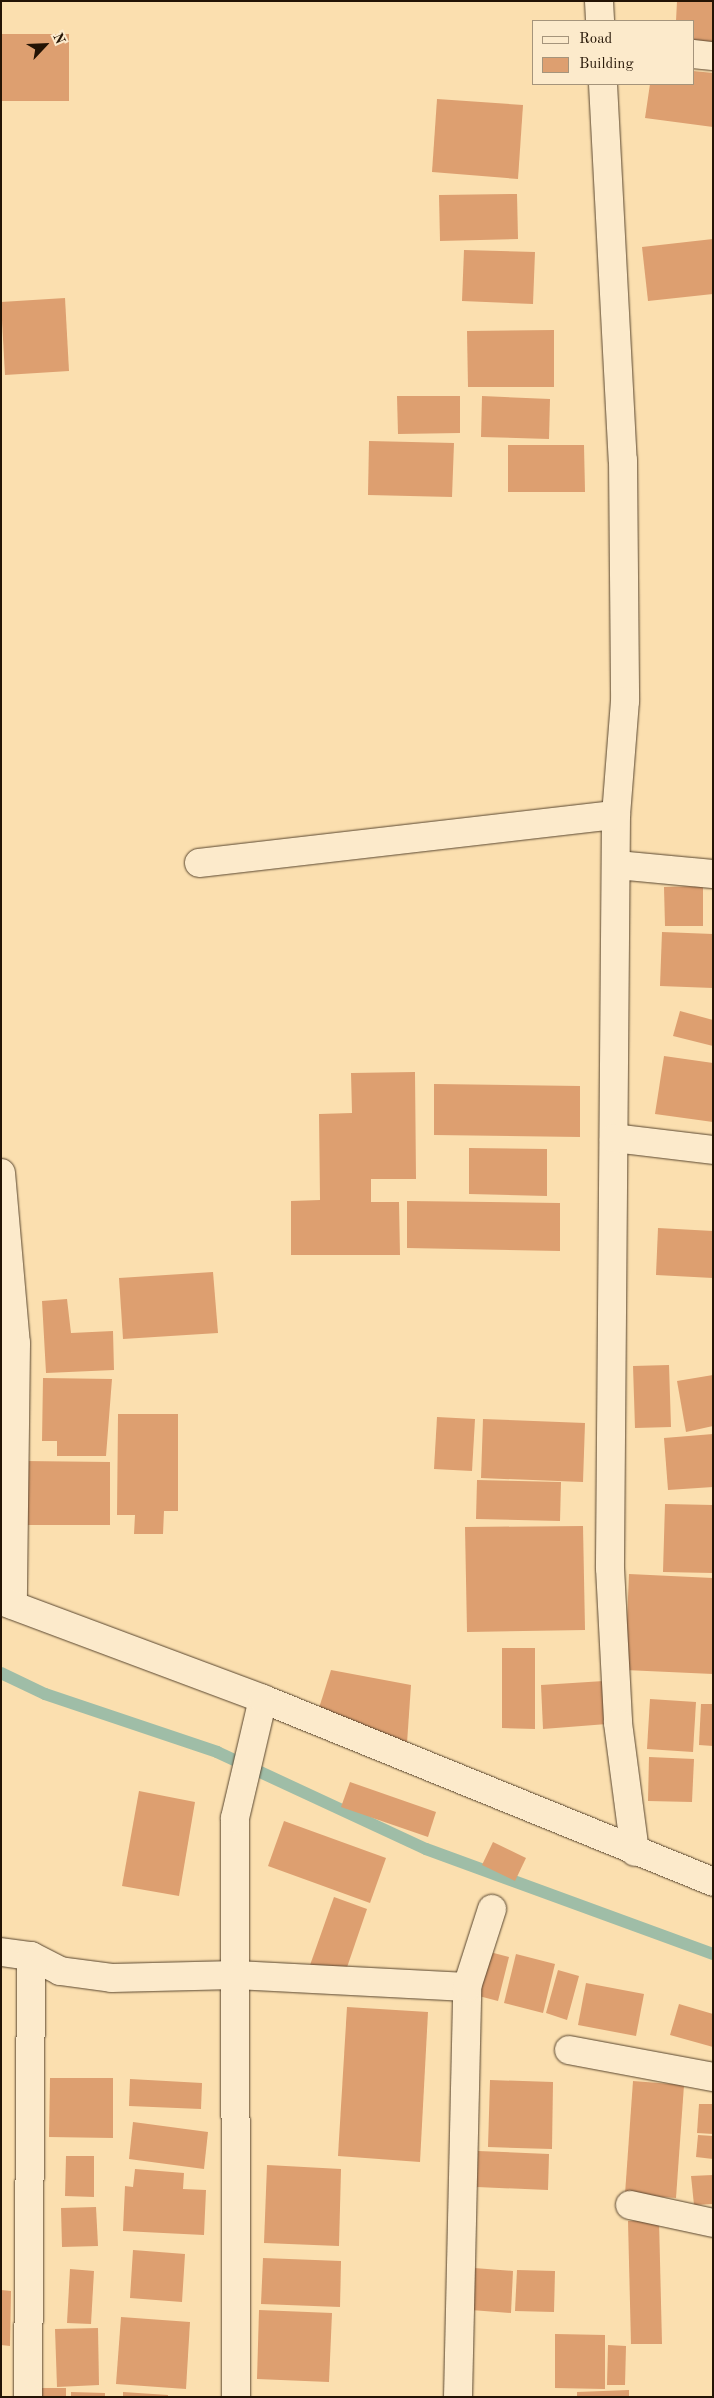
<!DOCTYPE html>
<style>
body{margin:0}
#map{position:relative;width:714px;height:2398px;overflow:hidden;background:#fbdfaf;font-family:"Old Standard TT",serif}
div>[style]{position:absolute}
.stream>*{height:12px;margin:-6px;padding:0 6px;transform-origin:6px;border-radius:6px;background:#9fbda7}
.building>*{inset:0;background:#dd9f70}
.roads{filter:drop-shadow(0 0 1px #59462f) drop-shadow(0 0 1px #59462f)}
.street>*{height:28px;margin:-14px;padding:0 14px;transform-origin:14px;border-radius:14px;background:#fceacb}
.secondary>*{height:28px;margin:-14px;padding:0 14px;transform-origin:14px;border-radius:14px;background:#fceacb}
span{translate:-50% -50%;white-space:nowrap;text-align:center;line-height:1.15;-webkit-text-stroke:4px #fceacb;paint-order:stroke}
.frame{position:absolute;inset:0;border:2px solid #231304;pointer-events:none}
.legend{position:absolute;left:532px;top:20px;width:162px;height:65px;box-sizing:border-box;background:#fceacb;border:1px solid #a5947b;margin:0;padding:6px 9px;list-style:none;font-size:15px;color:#231304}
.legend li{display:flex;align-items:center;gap:10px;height:25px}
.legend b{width:25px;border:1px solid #a5947b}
.north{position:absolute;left:20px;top:20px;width:50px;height:50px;-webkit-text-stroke:4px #fceacb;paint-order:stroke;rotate:65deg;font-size:14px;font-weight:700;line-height:20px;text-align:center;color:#231304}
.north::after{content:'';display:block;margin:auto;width:18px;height:22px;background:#231304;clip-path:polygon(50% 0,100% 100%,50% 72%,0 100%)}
</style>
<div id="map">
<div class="stream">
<div style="left:1px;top:1673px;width:49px;rotate:25.5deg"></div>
<div style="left:45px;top:1694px;width:182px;rotate:18.6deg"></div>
<div style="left:217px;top:1752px;width:230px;rotate:24.9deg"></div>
<div style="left:426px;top:1849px;width:306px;rotate:20.1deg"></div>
</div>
<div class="building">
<div style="clip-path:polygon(677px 1px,713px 1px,713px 44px,693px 43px,693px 21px,676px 21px)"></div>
<div style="clip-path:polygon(1px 34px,69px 34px,69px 101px,1px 101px)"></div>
<div style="clip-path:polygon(693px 71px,713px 73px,713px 127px,645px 118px,650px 84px,693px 84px)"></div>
<div style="clip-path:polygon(437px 99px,523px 105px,518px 179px,432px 172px)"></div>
<div style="clip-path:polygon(517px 194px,518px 239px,440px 241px,439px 195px)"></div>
<div style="clip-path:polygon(713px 239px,713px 294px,648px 301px,642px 247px)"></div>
<div style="clip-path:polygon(464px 250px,535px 252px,533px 304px,462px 301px)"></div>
<div style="clip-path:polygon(65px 298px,69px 371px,5px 375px,1px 302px)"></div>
<div style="clip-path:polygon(554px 330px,554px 387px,468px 387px,467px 331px)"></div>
<div style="clip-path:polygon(397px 396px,460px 396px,460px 433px,398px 434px)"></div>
<div style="clip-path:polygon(482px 396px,550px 399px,549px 439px,481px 437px)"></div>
<div style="clip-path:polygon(369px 441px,454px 443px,452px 497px,368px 495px)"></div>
<div style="clip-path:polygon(508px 445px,584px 445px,585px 492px,508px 492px)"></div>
<div style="clip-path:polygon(703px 886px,703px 926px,665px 926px,664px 887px)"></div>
<div style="clip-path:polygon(662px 932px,713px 934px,713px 988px,660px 986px)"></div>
<div style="clip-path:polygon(680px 1011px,713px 1020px,713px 1046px,673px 1036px)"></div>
<div style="clip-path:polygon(664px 1056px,713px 1063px,713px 1122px,655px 1114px)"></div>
<div style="clip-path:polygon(415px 1072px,416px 1179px,371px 1179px,371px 1202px,399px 1202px,400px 1255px,291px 1255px,291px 1201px,320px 1200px,319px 1114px,352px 1113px,351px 1073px)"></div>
<div style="clip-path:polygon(434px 1084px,580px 1086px,580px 1137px,434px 1135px)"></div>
<div style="clip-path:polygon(469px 1148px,547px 1149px,547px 1196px,469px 1194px)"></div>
<div style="clip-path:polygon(407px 1201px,560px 1203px,560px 1251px,407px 1248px)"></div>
<div style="clip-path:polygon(658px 1228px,713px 1231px,713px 1278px,656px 1275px)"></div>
<div style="clip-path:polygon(213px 1272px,218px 1333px,123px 1339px,119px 1278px)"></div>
<div style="clip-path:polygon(67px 1299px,71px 1333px,113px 1331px,114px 1370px,46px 1373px,42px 1301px)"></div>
<div style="clip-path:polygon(669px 1365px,671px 1427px,635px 1428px,633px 1366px)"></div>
<div style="clip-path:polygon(713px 1375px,713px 1426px,686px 1432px,677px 1381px)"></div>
<div style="clip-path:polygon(43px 1378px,112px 1379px,106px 1456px,57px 1456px,57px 1441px,42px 1441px)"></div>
<div style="clip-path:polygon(118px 1414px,178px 1414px,178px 1511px,164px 1511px,163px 1534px,134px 1534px,135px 1515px,117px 1515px)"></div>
<div style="clip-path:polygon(437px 1417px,475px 1419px,472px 1471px,434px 1469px)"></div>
<div style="clip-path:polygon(483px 1419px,585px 1423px,583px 1482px,481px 1478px)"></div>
<div style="clip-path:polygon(713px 1434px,713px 1487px,668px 1490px,664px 1438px)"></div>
<div style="clip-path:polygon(24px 1461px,110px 1462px,110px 1525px,24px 1525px)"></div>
<div style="clip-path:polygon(477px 1480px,561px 1482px,560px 1521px,476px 1519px)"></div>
<div style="clip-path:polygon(665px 1504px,713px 1505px,713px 1573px,663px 1572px)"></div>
<div style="clip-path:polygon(583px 1526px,585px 1630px,467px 1632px,465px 1527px)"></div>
<div style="clip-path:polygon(629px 1574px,713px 1578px,713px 1674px,625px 1670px)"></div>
<div style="clip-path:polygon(502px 1648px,535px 1648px,535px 1729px,502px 1728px)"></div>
<div style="clip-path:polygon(331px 1670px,411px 1685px,407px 1743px,319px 1708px)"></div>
<div style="clip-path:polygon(604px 1681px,607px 1724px,543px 1729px,541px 1685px)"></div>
<div style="clip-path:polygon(650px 1699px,696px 1702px,693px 1752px,647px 1749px)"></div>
<div style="clip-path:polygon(701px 1704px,713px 1704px,713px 1746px,699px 1745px)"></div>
<div style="clip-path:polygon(649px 1757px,694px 1759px,692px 1802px,648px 1801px)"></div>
<div style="clip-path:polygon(350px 1782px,436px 1812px,428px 1837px,341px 1807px)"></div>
<div style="clip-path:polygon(139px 1791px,195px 1802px,179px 1896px,122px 1886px)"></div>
<div style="clip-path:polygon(284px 1821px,386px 1858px,370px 1903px,268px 1866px)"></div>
<div style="clip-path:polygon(493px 1842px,526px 1858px,515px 1881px,482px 1865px)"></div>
<div style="clip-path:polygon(334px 1897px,367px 1909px,343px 1979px,309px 1968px)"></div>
<div style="clip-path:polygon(486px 1951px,509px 1957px,498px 2001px,475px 1995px)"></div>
<div style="clip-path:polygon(516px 1954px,555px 1964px,543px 2013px,504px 2003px)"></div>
<div style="clip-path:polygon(558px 1970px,579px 1976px,567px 2020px,546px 2013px)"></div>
<div style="clip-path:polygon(586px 1983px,644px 1994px,636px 2036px,578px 2025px)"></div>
<div style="clip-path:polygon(679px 2004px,713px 2014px,713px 2047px,670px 2035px)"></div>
<div style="clip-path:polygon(347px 2007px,428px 2012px,420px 2162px,338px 2156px)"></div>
<div style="clip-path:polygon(50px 2078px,113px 2078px,113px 2138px,49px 2137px)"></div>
<div style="clip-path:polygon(130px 2079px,202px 2083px,201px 2109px,129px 2106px)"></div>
<div style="clip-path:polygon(490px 2080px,553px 2082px,552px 2149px,488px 2147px)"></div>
<div style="clip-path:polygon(633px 2081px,684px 2085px,676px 2198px,625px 2194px)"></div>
<div style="clip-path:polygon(699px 2104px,713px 2104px,713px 2134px,697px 2133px)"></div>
<div style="clip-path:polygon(133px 2122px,208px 2132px,204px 2169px,129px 2159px)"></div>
<div style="clip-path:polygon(698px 2135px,713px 2136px,713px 2159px,696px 2157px)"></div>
<div style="clip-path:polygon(478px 2151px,549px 2154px,548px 2190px,477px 2187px)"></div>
<div style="clip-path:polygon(66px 2156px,94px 2156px,94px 2197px,65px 2196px)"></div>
<div style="clip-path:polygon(267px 2165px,341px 2169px,339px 2246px,264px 2243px)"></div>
<div style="clip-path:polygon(135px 2169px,184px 2173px,183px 2189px,206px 2190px,204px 2235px,123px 2231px,125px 2186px,133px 2187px)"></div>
<div style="clip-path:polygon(713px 2175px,713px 2204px,694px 2205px,691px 2176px)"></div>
<div style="clip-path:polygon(96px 2207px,98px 2246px,62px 2247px,61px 2208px)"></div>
<div style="clip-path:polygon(659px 2220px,662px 2344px,631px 2344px,628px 2221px)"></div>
<div style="clip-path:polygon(133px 2250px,185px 2254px,182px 2302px,130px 2298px)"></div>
<div style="clip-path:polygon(263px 2258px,341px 2261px,340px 2307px,261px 2304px)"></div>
<div style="clip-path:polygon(474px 2268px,513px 2271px,511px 2313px,471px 2310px)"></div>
<div style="clip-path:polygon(70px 2269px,94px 2271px,91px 2324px,67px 2323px)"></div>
<div style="clip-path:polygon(517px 2270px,555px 2271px,554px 2312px,515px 2311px)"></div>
<div style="clip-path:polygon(1px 2290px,11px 2291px,10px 2346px,1px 2345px)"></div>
<div style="clip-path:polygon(259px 2310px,332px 2313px,329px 2382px,257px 2379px)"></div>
<div style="clip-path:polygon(121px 2317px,190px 2322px,186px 2389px,116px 2384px)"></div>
<div style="clip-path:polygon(98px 2328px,99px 2385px,57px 2387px,55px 2329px)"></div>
<div style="clip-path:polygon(555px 2334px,605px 2335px,605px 2389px,555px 2388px)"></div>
<div style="clip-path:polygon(608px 2345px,626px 2346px,625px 2385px,607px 2385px)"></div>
<div style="clip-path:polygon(38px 2388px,66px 2388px,66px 2397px,38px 2397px)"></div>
<div style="clip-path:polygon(629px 2390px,629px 2397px,577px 2397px,577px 2392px)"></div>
<div style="clip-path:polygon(71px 2392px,105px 2393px,105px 2397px,71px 2397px)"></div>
<div style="clip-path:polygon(123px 2392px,168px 2395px,168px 2397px,123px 2397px)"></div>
</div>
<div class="roads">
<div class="street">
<div style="left:599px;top:1px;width:20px;rotate:87deg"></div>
<div style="left:693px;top:54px;width:20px;rotate:6deg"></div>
<div style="left:603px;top:84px;width:377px;rotate:87deg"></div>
<div style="left:623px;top:460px;width:241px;rotate:89.5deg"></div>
<div style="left:625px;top:701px;width:114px;rotate:94.5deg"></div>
<div style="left:616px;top:815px;width:753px;rotate:90.46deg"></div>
<div style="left:610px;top:1568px;width:155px;rotate:87deg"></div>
<div style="left:618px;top:1723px;width:130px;rotate:82.5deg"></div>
<div style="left:199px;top:863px;width:420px;rotate:-6.6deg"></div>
<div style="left:617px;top:865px;width:96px;rotate:5.4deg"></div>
<div style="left:614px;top:1138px;width:100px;rotate:6.9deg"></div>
<div style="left:1px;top:1173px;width:171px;rotate:85deg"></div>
<div style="left:16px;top:1343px;width:262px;rotate:90.7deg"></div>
<div style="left:1px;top:1952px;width:30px;rotate:8deg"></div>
<div style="left:31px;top:1956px;width:33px;rotate:27deg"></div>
<div style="left:60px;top:1971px;width:52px;rotate:7.7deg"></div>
<div style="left:112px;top:1978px;width:124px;rotate:-1.4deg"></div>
<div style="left:236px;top:1975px;width:231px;rotate:3deg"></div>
<div style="left:569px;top:2050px;width:147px;rotate:10.6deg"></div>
<div style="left:630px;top:2205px;width:85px;rotate:12.2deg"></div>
<div style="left:28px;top:2397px;width:441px;rotate:-89.6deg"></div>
<div style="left:236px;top:2397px;width:579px;rotate:-90.1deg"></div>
<div style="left:235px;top:1818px;width:122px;rotate:-76.8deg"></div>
<div style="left:458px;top:2397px;width:410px;rotate:-88.7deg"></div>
<div style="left:467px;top:1987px;width:82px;rotate:-72.2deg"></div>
</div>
<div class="secondary">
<div style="left:1px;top:1601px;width:280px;rotate:20.5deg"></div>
<div style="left:263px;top:1699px;width:486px;rotate:22.1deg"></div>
</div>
</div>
<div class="frame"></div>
<ul class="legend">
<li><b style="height:6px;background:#fceacb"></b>Road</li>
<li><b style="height:14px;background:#dd9f70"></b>Building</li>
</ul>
<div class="north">N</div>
</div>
